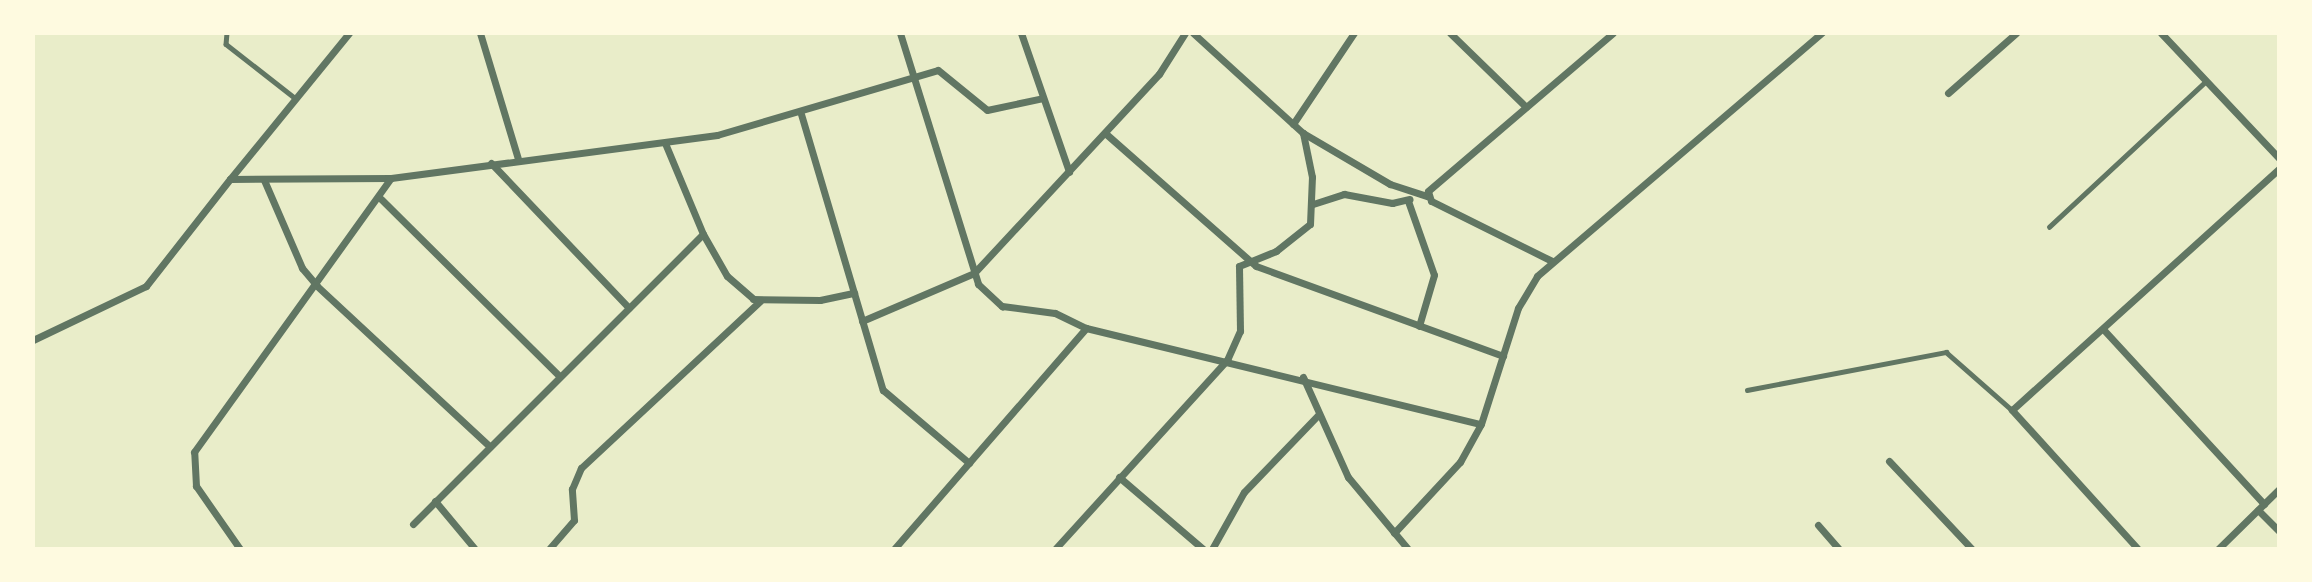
<!DOCTYPE html>
<style>
body{margin:0}
#map{position:relative;width:2312px;height:582px;overflow:hidden;background:#e9edc9;font-family:Poppins,sans-serif}
div>[style]{position:absolute}
.service>*{height:4.5px;margin:-2.25px;padding:0 2.25px;transform-origin:2.25px;border-radius:2.25px;background:#617663}
.minor>*{height:7px;margin:-3.5px;padding:0 3.5px;transform-origin:3.5px;border-radius:3.5px;background:#617663}
span{translate:-50% -50%;white-space:nowrap;text-align:center;line-height:1.15;-webkit-text-stroke:7px #fefae0;paint-order:stroke}
.frame{position:absolute;inset:0;border:35px solid #fefae0;pointer-events:none}
</style>
<div id="map">
<div class="service">
<div style="left:227px;top:33px;width:11px;rotate:95deg"></div>
<div style="left:226px;top:44px;width:88px;rotate:38deg"></div>
<div style="left:2049px;top:227px;width:214px;rotate:-42.9deg"></div>
<div style="left:1747px;top:390px;width:203px;rotate:-10.8deg"></div>
<div style="left:1946px;top:352px;width:88px;rotate:41.3deg"></div>
</div>
<div class="minor">
<div style="left:480px;top:33px;width:132px;rotate:73.2deg"></div>
<div style="left:900px;top:33px;width:263px;rotate:72.7deg"></div>
<div style="left:978px;top:284px;width:33px;rotate:43deg"></div>
<div style="left:1002px;top:306px;width:53px;rotate:7.5deg"></div>
<div style="left:1055px;top:313px;width:34px;rotate:26deg"></div>
<div style="left:1021px;top:33px;width:147px;rotate:70.9deg"></div>
<div style="left:1193px;top:33px;width:149px;rotate:42.3deg"></div>
<div style="left:1303px;top:133px;width:101px;rotate:30.4deg"></div>
<div style="left:1390px;top:184px;width:39px;rotate:18deg"></div>
<div style="left:1450px;top:33px;width:106px;rotate:44.2deg"></div>
<div style="left:2161px;top:33px;width:172px;rotate:46.7deg"></div>
<div style="left:1948px;top:93px;width:91px;rotate:-41.4deg"></div>
<div style="left:801px;top:114px;width:288px;rotate:73.5deg"></div>
<div style="left:883px;top:390px;width:113px;rotate:40.3deg"></div>
<div style="left:1293px;top:124px;width:110px;rotate:-56.2deg"></div>
<div style="left:1105px;top:133px;width:201px;rotate:41.4deg"></div>
<div style="left:1256px;top:266px;width:263px;rotate:20deg"></div>
<div style="left:491px;top:163px;width:200px;rotate:46.4deg"></div>
<div style="left:230px;top:179px;width:188px;rotate:-50.8deg"></div>
<div style="left:264px;top:180px;width:96px;rotate:66.6deg"></div>
<div style="left:302px;top:268px;width:23px;rotate:50deg"></div>
<div style="left:317px;top:286px;width:236px;rotate:42.9deg"></div>
<div style="left:381px;top:199px;width:252px;rotate:44.8deg"></div>
<div style="left:1408px;top:201px;width:78px;rotate:70.6deg"></div>
<div style="left:1434px;top:275px;width:53px;rotate:106.4deg"></div>
<div style="left:1313px;top:204px;width:33px;rotate:-18deg"></div>
<div style="left:1344px;top:194px;width:49px;rotate:10.6deg"></div>
<div style="left:1392px;top:203px;width:18px;rotate:-13deg"></div>
<div style="left:703px;top:234px;width:48px;rotate:60.3deg"></div>
<div style="left:727px;top:276px;width:35px;rotate:41deg"></div>
<div style="left:753px;top:299px;width:67px;rotate:0.9deg"></div>
<div style="left:820px;top:300px;width:35px;rotate:-12deg"></div>
<div style="left:1552px;top:261px;width:135px;rotate:-153.6deg"></div>
<div style="left:1431px;top:201px;width:10px;rotate:-107deg"></div>
<div style="left:1428px;top:191px;width:243px;rotate:-40.5deg"></div>
<div style="left:862px;top:321px;width:122px;rotate:-23.2deg"></div>
<div style="left:974px;top:273px;width:272px;rotate:-47.1deg"></div>
<div style="left:1159px;top:74px;width:49px;rotate:-57.6deg"></div>
<div style="left:2103px;top:329px;width:238px;rotate:47.4deg"></div>
<div style="left:33px;top:340px;width:125px;rotate:-25.5deg"></div>
<div style="left:146px;top:286px;width:136px;rotate:-51.9deg"></div>
<div style="left:230px;top:179px;width:161px;rotate:-0.4deg"></div>
<div style="left:391px;top:178px;width:329px;rotate:-7.5deg"></div>
<div style="left:717px;top:135px;width:230px;rotate:-16.4deg"></div>
<div style="left:938px;top:70px;width:63px;rotate:39.2deg"></div>
<div style="left:987px;top:110px;width:57px;rotate:-12.1deg"></div>
<div style="left:1303px;top:377px;width:110px;rotate:65.8deg"></div>
<div style="left:1348px;top:477px;width:94px;rotate:50.2deg"></div>
<div style="left:1889px;top:461px;width:121px;rotate:46.7deg"></div>
<div style="left:1119px;top:477px;width:111px;rotate:40.6deg"></div>
<div style="left:435px;top:501px;width:62px;rotate:50.2deg"></div>
<div style="left:2258px;top:510px;width:30px;rotate:45deg"></div>
<div style="left:413px;top:524px;width:410px;rotate:-45deg"></div>
<div style="left:703px;top:234px;width:99px;rotate:-112.7deg"></div>
<div style="left:1818px;top:525px;width:32px;rotate:49deg"></div>
<div style="left:1394px;top:533px;width:97px;rotate:-47.1deg"></div>
<div style="left:1460px;top:462px;width:43px;rotate:-61.1deg"></div>
<div style="left:240px;top:549px;width:77px;rotate:-124.9deg"></div>
<div style="left:196px;top:486px;width:34px;rotate:-93deg"></div>
<div style="left:194px;top:452px;width:337px;rotate:-54.3deg"></div>
<div style="left:549px;top:549px;width:38px;rotate:-49deg"></div>
<div style="left:574px;top:520px;width:31px;rotate:-94deg"></div>
<div style="left:572px;top:489px;width:23px;rotate:-67deg"></div>
<div style="left:581px;top:468px;width:245px;rotate:-43deg"></div>
<div style="left:894px;top:549px;width:293px;rotate:-49deg"></div>
<div style="left:1086px;top:328px;width:406px;rotate:13.7deg"></div>
<div style="left:1481px;top:424px;width:122px;rotate:-72.3deg"></div>
<div style="left:1518px;top:308px;width:37px;rotate:-59deg"></div>
<div style="left:1537px;top:276px;width:375px;rotate:-40.5deg"></div>
<div style="left:1055px;top:549px;width:256px;rotate:-47.7deg"></div>
<div style="left:1227px;top:360px;width:32px;rotate:-66deg"></div>
<div style="left:1240px;top:331px;width:65px;rotate:-90.9deg"></div>
<div style="left:1239px;top:266px;width:40px;rotate:-22deg"></div>
<div style="left:1276px;top:251px;width:43px;rotate:-38.5deg"></div>
<div style="left:1310px;top:224px;width:47px;rotate:-87.6deg"></div>
<div style="left:1312px;top:177px;width:45px;rotate:-101.6deg"></div>
<div style="left:1212px;top:549px;width:65px;rotate:-60.7deg"></div>
<div style="left:1244px;top:492px;width:108px;rotate:-46.1deg"></div>
<div style="left:2138px;top:549px;width:188px;rotate:-132.2deg"></div>
<div style="left:2012px;top:410px;width:360px;rotate:-42.1deg"></div>
<div style="left:2218px;top:549px;width:86px;rotate:-44.5deg"></div>
</div>
<div class="frame"></div>
</div>
